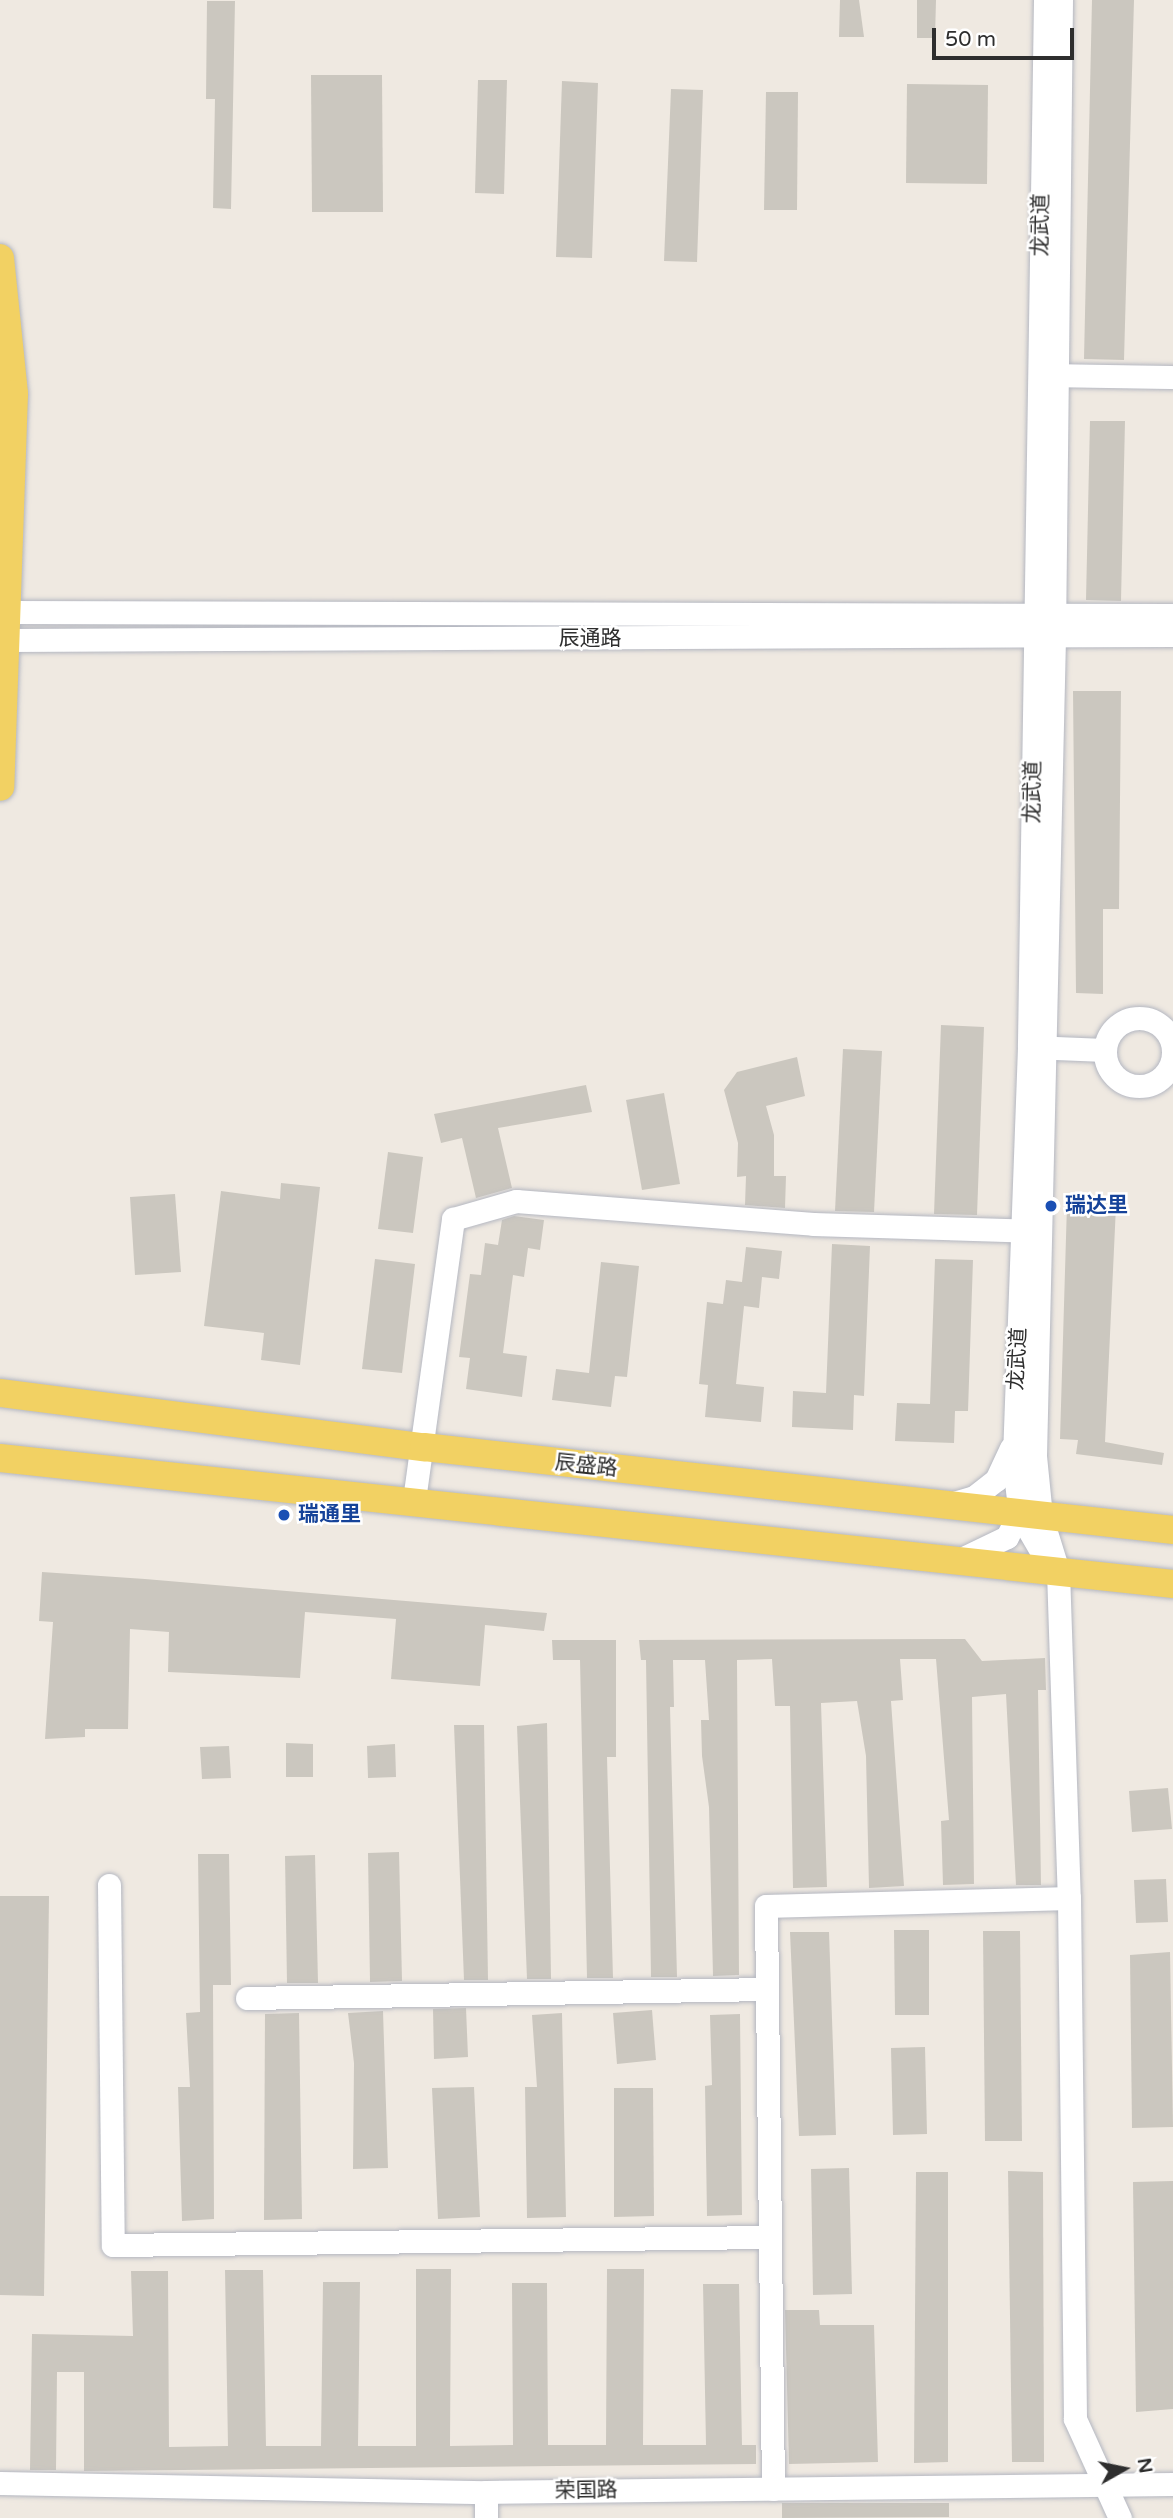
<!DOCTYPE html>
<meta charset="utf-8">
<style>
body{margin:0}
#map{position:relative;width:1173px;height:2518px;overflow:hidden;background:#efe9e1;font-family:"Varela Round","Noto Sans SC",sans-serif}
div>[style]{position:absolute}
.building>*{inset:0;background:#cbc7bf}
.roads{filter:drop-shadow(0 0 2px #b4b7c1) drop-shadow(0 0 2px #b4b7c1)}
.minor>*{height:23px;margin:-11.5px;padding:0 11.5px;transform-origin:11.5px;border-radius:11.5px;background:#fff}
.minor>.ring{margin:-11.5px;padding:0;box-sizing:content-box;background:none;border:23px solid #fff;border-radius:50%}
.major>*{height:28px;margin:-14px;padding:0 14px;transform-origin:14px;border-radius:14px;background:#f2d163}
.dots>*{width:19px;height:19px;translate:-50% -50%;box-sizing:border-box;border:4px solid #fff;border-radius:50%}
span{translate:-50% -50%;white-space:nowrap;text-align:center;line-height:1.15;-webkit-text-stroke:5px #fff;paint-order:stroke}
.street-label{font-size:21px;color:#2e2e2e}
.transit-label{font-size:21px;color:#164399;font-weight:700}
.left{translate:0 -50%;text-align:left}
.north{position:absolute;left:1089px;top:2434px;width:70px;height:70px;-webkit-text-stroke:5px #fff;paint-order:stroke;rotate:81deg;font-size:19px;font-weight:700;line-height:28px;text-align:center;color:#2e2e2e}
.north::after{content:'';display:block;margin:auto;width:24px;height:32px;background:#2e2e2e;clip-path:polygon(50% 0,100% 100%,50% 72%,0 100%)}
.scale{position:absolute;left:932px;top:28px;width:142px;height:32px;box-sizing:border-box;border:4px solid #2e2e2e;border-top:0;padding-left:9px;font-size:21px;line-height:24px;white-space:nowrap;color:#2e2e2e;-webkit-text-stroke:5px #fff;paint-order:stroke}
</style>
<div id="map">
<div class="building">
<div style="clip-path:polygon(840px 0,859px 0,864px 37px,839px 37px)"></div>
<div style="clip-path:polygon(917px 0,936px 0,935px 38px,917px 38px)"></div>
<div style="clip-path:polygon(1092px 0,1134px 0,1124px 360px,1084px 359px)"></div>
<div style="clip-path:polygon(207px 1px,235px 1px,231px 209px,213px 208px,215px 99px,206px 99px)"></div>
<div style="clip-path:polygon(311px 75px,382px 75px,383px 212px,312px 212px)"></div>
<div style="clip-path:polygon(478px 80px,507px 80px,504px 194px,475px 193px)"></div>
<div style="clip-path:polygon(562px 81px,598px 83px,592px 258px,556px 257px)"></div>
<div style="clip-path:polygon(907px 84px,988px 85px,987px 184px,906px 183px)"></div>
<div style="clip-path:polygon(671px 89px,703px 90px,697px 262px,664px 261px)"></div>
<div style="clip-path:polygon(766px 92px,798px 92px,797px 210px,764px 210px)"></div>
<div style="clip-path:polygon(1090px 421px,1125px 421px,1121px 601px,1086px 600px)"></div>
<div style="clip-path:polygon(1073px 691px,1121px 691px,1119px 909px,1103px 909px,1103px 994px,1076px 993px)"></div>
<div style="clip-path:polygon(941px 1025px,984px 1027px,977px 1215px,934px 1214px)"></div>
<div style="clip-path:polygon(843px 1049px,882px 1051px,874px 1212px,835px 1211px)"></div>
<div style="clip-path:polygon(797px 1057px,805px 1096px,766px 1106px,774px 1135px,774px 1176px,786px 1176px,785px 1208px,745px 1205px,746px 1176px,737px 1177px,738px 1143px,724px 1090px,737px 1072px)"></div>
<div style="clip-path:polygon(586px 1085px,592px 1112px,498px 1128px,512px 1188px,476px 1198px,462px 1138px,441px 1143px,434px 1114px)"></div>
<div style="clip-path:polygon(664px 1093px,680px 1184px,642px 1190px,626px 1100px)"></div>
<div style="clip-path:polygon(388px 1152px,423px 1157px,413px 1233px,378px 1229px)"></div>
<div style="clip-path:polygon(281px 1183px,320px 1187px,300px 1365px,261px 1360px,264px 1333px,204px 1326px,221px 1191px,280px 1199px)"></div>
<div style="clip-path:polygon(175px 1194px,181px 1272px,135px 1275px,130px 1197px)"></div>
<div style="clip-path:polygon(1067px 1204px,1116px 1206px,1105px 1442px,1164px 1453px,1162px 1465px,1076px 1454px,1078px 1440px,1060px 1439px)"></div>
<div style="clip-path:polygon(514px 1216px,544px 1220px,540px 1250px,528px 1248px,524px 1277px,513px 1275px,503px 1353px,527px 1356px,522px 1397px,466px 1389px,470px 1358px,459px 1357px,470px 1274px,481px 1275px,485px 1243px,498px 1245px,502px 1220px)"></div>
<div style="clip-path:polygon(832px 1244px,870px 1246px,864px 1396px,854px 1395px,853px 1430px,792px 1427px,793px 1391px,826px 1393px)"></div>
<div style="clip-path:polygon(746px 1247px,782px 1251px,779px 1279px,762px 1277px,759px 1308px,744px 1306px,736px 1384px,764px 1387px,761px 1422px,705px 1417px,708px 1385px,699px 1384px,707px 1302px,723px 1304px,726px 1280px,742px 1282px)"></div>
<div style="clip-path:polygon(375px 1259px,415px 1264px,402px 1373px,362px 1369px)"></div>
<div style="clip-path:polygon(935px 1259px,973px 1260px,968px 1411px,955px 1411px,954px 1443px,895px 1441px,897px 1403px,930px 1404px)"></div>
<div style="clip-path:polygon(601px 1262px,639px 1266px,627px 1377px,615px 1376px,611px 1407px,552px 1400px,556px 1369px,589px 1373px)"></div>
<div style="clip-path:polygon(42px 1572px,145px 1579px,547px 1613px,544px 1631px,485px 1625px,480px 1686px,391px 1679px,396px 1619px,305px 1612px,300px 1678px,168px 1672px,169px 1632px,130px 1629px,128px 1729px,85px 1729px,85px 1737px,45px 1739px,53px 1622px,39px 1621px)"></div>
<div style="clip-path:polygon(965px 1639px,982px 1661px,1045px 1658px,1046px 1690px,1038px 1690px,1041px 1885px,1016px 1885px,1006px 1694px,972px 1697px,974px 1884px,943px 1885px,941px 1821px,949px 1820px,936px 1659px,900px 1659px,903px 1700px,891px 1701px,904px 1886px,869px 1888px,866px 1756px,857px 1701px,821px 1703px,827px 1887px,793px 1888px,790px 1706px,775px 1706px,772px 1659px,737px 1660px,739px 1975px,713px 1976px,709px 1807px,702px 1756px,701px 1720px,709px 1720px,705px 1660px,673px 1660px,674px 1707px,670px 1707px,677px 1977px,651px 1977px,646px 1660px,641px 1660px,639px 1640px)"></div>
<div style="clip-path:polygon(552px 1640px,616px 1640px,616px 1757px,607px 1757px,613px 1978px,587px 1978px,580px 1660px,553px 1660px)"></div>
<div style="clip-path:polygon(547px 1723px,551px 1979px,527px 1979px,517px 1726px)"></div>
<div style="clip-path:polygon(454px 1725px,484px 1725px,488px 1980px,464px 1980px)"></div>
<div style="clip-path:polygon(286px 1743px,313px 1744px,313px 1777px,286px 1777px)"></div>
<div style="clip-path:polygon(395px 1744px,396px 1777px,368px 1778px,367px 1746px)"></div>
<div style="clip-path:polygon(229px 1746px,231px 1778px,202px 1779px,200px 1747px)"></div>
<div style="clip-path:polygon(1168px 1788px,1172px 1829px,1132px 1832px,1129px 1791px)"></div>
<div style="clip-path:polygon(399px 1852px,402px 1981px,370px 1982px,368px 1853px)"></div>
<div style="clip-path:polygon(198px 1854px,229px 1854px,231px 1985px,213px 1985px,214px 2219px,182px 2221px,178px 2087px,190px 2087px,186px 2013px,200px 2012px)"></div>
<div style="clip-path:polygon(315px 1855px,318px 1983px,287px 1983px,285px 1856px)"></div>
<div style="clip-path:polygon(1166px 1879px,1168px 1922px,1136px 1923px,1134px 1880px)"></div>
<div style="clip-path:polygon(0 1896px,49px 1896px,44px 2296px,0 2295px)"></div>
<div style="clip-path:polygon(894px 1930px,929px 1930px,929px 2015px,895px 2015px)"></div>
<div style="clip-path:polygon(983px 1931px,1020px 1931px,1022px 2141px,985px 2141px)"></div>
<div style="clip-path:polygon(790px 1932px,829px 1932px,836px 2135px,799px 2136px)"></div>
<div style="clip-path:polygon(1170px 1952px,1173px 2127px,1132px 2128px,1130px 1955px)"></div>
<div style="clip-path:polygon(466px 2008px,468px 2057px,434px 2059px,433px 2009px)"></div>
<div style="clip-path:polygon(652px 2010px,656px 2060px,617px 2064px,613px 2013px)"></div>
<div style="clip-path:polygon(383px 2011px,388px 2168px,353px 2169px,354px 2063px,348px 2013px)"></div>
<div style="clip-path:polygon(299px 2013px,302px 2219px,264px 2220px,265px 2014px)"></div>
<div style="clip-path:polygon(562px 2013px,566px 2217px,527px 2218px,525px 2087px,537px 2087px,532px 2015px)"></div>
<div style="clip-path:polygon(740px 2014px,742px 2215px,707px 2216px,705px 2086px,712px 2085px,710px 2015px)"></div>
<div style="clip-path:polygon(925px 2047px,927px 2134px,893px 2135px,891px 2048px)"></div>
<div style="clip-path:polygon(474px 2087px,480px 2217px,438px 2219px,432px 2088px)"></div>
<div style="clip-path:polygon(614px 2088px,653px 2088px,654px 2216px,614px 2217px)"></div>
<div style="clip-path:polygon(849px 2168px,852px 2294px,813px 2295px,811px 2169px)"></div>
<div style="clip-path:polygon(1008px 2171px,1043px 2172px,1044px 2462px,1012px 2462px)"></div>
<div style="clip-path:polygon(916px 2172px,948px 2172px,948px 2462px,914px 2463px)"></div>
<div style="clip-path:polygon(1173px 2181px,1173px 2409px,1136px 2412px,1133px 2182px)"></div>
<div style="clip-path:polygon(416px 2269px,451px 2269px,450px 2446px,513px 2445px,512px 2283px,547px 2283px,548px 2445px,606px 2445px,607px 2269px,644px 2269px,643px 2445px,706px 2445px,703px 2284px,739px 2284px,742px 2445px,756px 2445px,756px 2464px,84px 2471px,84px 2372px,57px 2372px,56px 2470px,30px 2470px,32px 2334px,133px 2336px,131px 2271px,168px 2271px,169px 2447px,228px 2446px,225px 2270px,263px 2270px,266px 2446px,321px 2446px,323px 2282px,360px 2282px,358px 2446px,416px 2446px)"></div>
<div style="clip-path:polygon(785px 2310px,819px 2310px,820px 2325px,874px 2325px,878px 2462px,789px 2464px)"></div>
<div style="clip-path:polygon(782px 2503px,949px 2503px,949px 2517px,782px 2518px)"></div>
</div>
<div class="roads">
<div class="minor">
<div style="left:1045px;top:0;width:1047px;rotate:90.88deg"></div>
<div style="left:1029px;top:1047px;width:419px;rotate:92.1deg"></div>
<div style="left:1014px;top:1466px;width:49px;rotate:83deg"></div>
<div style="left:1020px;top:1515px;width:56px;rotate:59.7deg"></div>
<div style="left:1061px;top:0;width:638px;rotate:90.63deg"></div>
<div style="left:1054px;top:638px;width:818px;rotate:91.33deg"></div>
<div style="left:1035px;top:1456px;width:60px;rotate:84.3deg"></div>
<div style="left:1041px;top:1516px;width:58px;rotate:72.8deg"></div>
<div style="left:1058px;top:1571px;width:327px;rotate:88.1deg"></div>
<div style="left:1069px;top:1898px;width:521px;rotate:89.34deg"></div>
<div style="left:1075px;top:2419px;width:109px;rotate:65.6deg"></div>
<div style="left:1042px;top:375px;width:131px;rotate:0.9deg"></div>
<div style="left:8px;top:612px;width:1165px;rotate:0.15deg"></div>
<div style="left:7px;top:640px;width:1166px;rotate:-0.25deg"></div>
<div class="ring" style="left:1105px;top:1018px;width:45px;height:45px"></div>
<div style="left:1031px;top:1047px;width:74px;rotate:2.3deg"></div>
<div style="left:414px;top:1500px;width:284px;rotate:-82.1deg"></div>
<div style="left:453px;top:1219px;width:66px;rotate:-15.9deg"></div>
<div style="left:516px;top:1201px;width:298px;rotate:4.4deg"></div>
<div style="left:813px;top:1224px;width:225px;rotate:1.8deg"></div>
<div style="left:950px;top:1504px;width:25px;rotate:-16deg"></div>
<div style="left:974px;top:1497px;width:28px;rotate:-38deg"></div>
<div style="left:996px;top:1480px;width:35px;rotate:-65deg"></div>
<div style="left:959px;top:1560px;width:53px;rotate:-25.6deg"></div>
<div style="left:1007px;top:1537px;width:35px;rotate:-63deg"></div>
<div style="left:109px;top:1885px;width:360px;rotate:89.4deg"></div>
<div style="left:113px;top:2245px;width:657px;rotate:-0.7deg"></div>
<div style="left:247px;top:1998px;width:520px;rotate:-0.99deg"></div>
<div style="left:0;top:2483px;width:486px;rotate:1.1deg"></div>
<div style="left:486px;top:2492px;width:687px;rotate:-0.67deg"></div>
<div style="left:773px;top:2489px;width:583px;rotate:-90.69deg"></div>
<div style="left:766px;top:1906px;width:303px;rotate:-1.5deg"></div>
<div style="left:486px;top:2518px;width:26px;rotate:-90deg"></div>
</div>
<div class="major">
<div style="left:0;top:258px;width:137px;rotate:84.1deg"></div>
<div style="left:14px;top:394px;width:393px;rotate:92deg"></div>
<div style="left:0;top:1393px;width:427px;rotate:7.3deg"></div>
<div style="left:424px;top:1447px;width:754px;rotate:6.32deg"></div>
<div style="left:0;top:1458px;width:1180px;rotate:6.13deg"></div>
</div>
</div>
<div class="dots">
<div style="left:1051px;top:1206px;background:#1a4fb4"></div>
<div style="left:284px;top:1515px;background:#1a4fb4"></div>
</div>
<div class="street-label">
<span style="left:1041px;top:225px;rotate:-89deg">龙武道</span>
<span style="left:590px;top:639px">辰通路</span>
<span style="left:1033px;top:792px;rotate:-89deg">龙武道</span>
<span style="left:1018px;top:1359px;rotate:-87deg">龙武道</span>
<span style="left:586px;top:1466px;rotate:6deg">辰盛路</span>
<span style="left:586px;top:2491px;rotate:-1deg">荣国路</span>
</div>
<div class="transit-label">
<span class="left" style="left:1065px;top:1206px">瑞达里</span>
<span class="left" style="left:298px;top:1515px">瑞通里</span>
</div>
<div class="north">N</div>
<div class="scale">50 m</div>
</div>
